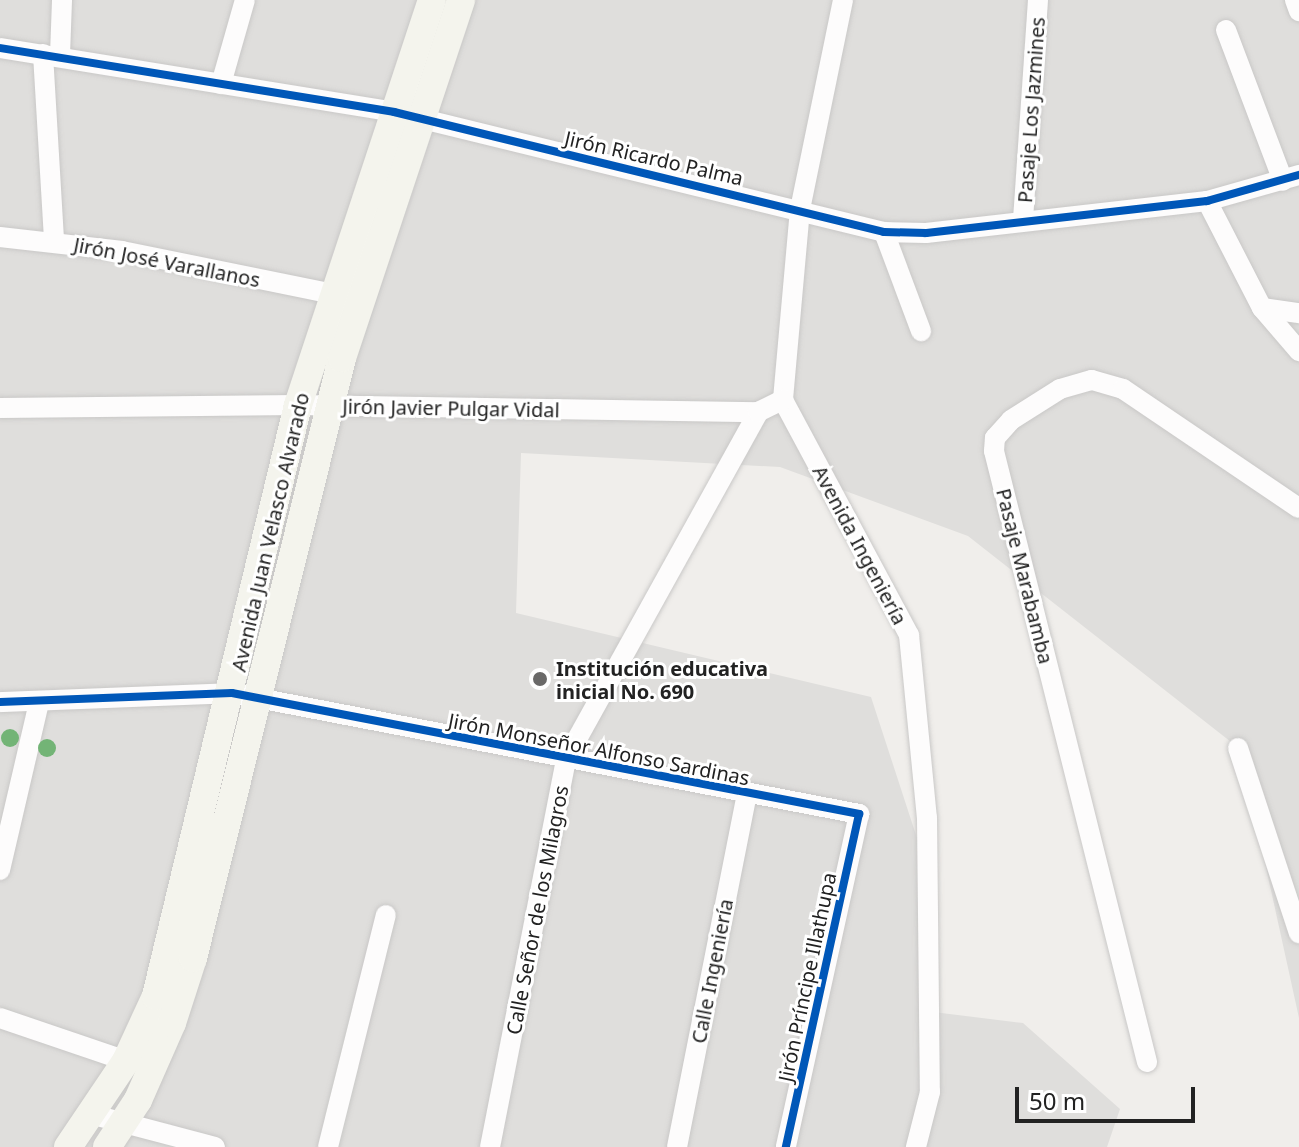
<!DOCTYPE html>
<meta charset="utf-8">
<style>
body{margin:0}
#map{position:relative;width:1299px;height:1147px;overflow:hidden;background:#f0eeeb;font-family:"Noto Sans",sans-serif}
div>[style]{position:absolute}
.residential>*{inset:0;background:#dfdedc}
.roads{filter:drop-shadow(0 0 2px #c9c8c7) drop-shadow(0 0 2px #c9c8c7)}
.street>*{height:20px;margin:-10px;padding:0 10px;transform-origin:10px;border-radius:10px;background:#fdfcfc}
.secondary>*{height:28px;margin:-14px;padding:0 14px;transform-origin:14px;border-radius:14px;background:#f4f4ed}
.cycleway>*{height:8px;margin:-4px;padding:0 4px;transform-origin:4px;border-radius:4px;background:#0057b8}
.trees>*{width:18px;height:18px;margin:-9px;border-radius:50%;background:#73b476}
.dots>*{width:22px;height:22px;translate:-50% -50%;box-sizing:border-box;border:4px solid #fff;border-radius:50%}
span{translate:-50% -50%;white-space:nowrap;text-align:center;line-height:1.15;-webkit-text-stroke:6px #fff;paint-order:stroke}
.street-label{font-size:20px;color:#222}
.poi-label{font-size:20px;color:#222;font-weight:700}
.left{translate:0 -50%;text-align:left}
.scale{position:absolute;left:1015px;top:1087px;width:180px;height:36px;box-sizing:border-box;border:4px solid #222;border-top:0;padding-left:10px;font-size:24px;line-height:28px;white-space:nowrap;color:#222;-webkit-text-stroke:6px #fff;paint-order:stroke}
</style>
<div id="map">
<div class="residential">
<div style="clip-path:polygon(0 0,1299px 0,1299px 1018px,1240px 749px,968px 536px,780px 467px,521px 453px,516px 613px,871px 697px,930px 878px,933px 1012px,1023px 1023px,1120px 1109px,1107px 1147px,0 1147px)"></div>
</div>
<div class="roads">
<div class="street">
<div style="left:843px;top:0;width:213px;rotate:101.6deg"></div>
<div style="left:800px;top:209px;width:192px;rotate:95.1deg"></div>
<div style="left:783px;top:400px;width:267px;rotate:61.8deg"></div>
<div style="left:909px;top:635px;width:184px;rotate:84.4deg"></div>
<div style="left:927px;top:818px;width:274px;rotate:89.4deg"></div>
<div style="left:930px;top:1092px;width:57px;rotate:104.3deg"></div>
<div style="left:1295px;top:0;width:12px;rotate:70deg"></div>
<div style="left:1226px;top:30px;width:161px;rotate:69.3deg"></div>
<div style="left:0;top:48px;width:399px;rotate:9.2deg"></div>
<div style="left:394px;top:112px;width:504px;rotate:13.76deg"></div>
<div style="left:884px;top:232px;width:42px;rotate:1.4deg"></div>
<div style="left:926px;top:233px;width:283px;rotate:-6.5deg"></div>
<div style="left:1207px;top:201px;width:96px;rotate:-15.8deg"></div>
<div style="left:43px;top:54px;width:187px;rotate:86.6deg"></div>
<div style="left:60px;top:55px;width:55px;rotate:-87.9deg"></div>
<div style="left:221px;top:84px;width:87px;rotate:-74.1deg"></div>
<div style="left:1207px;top:201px;width:120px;rotate:62.8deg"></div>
<div style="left:1262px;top:308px;width:57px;rotate:49.3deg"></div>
<div style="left:1023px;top:220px;width:221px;rotate:-86.1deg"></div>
<div style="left:884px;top:232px;width:106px;rotate:69.5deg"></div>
<div style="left:0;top:237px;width:123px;rotate:6.5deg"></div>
<div style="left:122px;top:251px;width:215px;rotate:11.5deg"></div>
<div style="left:1262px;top:308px;width:37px;rotate:8deg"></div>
<div style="left:0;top:408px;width:298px;rotate:-0.6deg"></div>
<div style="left:298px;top:405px;width:460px;rotate:0.9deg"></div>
<div style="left:0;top:702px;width:232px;rotate:-2.2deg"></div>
<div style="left:232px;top:693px;width:639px;rotate:10.92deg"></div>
<div style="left:859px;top:814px;width:341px;rotate:102.4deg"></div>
<div style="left:1238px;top:748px;width:195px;rotate:71.8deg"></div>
<div style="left:0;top:870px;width:171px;rotate:-76.9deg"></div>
<div style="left:0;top:1018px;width:133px;rotate:18.8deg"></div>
<div style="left:1147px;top:1062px;width:630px;rotate:-104.06deg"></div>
<div style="left:994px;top:451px;width:13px;rotate:-86deg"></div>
<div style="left:995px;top:438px;width:24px;rotate:-48deg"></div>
<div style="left:1011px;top:420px;width:58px;rotate:-32.3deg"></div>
<div style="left:1060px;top:389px;width:33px;rotate:-16deg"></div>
<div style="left:1092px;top:380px;width:32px;rotate:16deg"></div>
<div style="left:1123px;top:389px;width:212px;rotate:34.1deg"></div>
<div style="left:94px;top:1115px;width:125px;rotate:14.8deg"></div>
<div style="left:328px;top:1147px;width:239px;rotate:-76deg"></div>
<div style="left:490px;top:1147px;width:395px;rotate:-78.9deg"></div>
<div style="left:566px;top:759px;width:397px;rotate:-61deg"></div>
<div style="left:758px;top:412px;width:28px;rotate:-26deg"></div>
<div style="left:677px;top:1147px;width:360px;rotate:-78.8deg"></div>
</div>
<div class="secondary">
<div style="left:68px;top:1147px;width:104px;rotate:-56deg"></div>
<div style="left:126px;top:1061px;width:72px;rotate:-65.2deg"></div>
<div style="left:156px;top:996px;width:608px;rotate:-76.49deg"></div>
<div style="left:298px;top:405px;width:427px;rotate:-71.7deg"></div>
<div style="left:107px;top:1147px;width:56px;rotate:-56.6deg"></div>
<div style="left:138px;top:1100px;width:84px;rotate:-66.2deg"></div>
<div style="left:172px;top:1023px;width:68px;rotate:-72.1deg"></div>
<div style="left:193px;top:958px;width:618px;rotate:-76.05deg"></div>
<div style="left:342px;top:358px;width:377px;rotate:-71.6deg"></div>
</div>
</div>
<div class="cycleway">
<div style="left:0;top:48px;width:399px;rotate:9.2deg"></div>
<div style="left:394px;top:112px;width:504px;rotate:13.76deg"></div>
<div style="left:884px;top:232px;width:42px;rotate:1.4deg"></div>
<div style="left:926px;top:233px;width:283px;rotate:-6.5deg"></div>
<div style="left:1207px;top:201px;width:96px;rotate:-15.8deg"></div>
<div style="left:0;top:702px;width:232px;rotate:-2.2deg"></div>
<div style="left:232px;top:693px;width:639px;rotate:10.92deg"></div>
<div style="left:859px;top:814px;width:341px;rotate:102.4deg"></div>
</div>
<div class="trees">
<div style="left:10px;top:738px"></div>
<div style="left:47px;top:748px"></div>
</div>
<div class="dots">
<div style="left:540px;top:679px;background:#6a6968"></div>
</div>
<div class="street-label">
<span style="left:1031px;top:110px;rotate:-86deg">Pasaje Los Jazmines</span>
<span style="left:654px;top:158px;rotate:13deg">Jirón Ricardo Palma</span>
<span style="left:167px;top:262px;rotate:11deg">Jirón José Varallanos</span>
<span style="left:451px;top:408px;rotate:1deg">Jirón Javier Pulgar Vidal</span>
<span style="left:270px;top:532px;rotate:-77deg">Avenida Juan Velasco Alvarado</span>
<span style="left:860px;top:545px;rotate:62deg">Avenida Ingeniería</span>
<span style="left:1025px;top:576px;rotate:76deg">Pasaje Marabamba</span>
<span style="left:599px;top:749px;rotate:11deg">Jirón Monseñor Alfonso Sardinas</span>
<span style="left:537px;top:910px;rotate:-79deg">Calle Señor de los Milagros</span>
<span style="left:712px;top:971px;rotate:-79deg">Calle Ingeniería</span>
<span style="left:807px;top:977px;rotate:-78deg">Jirón Príncipe Illathupa</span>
</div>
<div class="poi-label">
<span class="left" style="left:556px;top:680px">Institución educativa<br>inicial No. 690</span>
</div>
<div class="scale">50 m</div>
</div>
